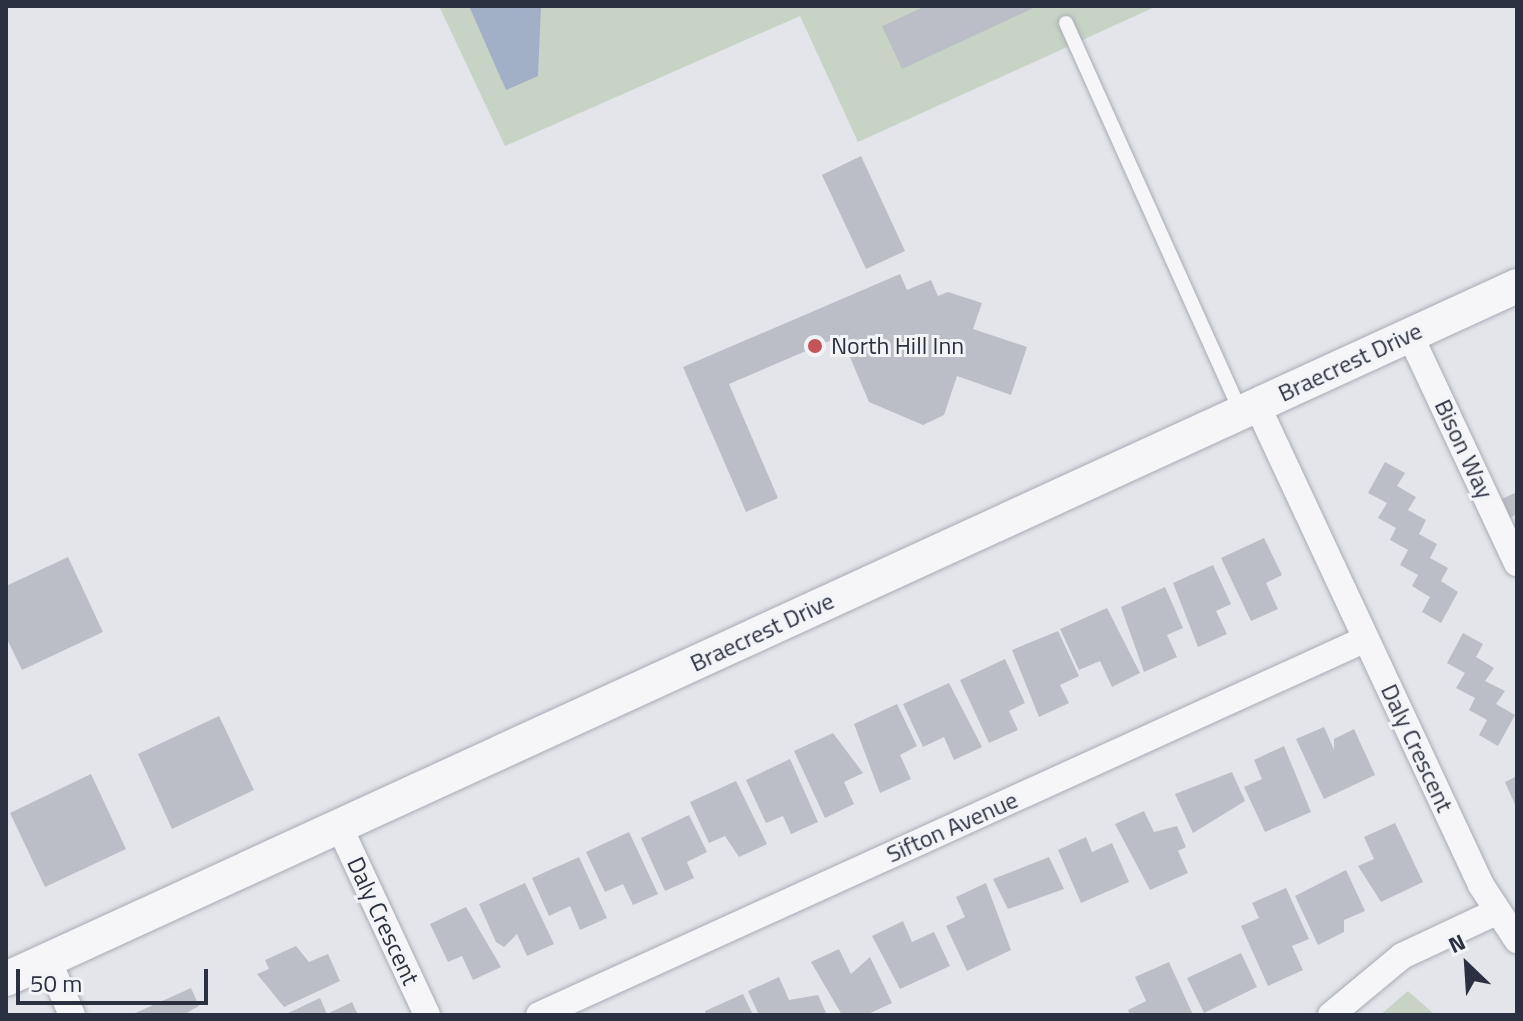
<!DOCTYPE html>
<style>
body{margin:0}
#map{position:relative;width:1523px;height:1021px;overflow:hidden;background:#e3e5ea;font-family:"Titillium Web",sans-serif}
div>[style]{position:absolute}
.green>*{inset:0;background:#c7d3c5}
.water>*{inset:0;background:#a1afc7}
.building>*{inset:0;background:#bbbec6}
.roads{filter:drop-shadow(0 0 2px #a8abb4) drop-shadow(0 0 2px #a8abb4)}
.service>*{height:14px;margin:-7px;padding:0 7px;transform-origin:7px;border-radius:7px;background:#f6f6f9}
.minor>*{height:26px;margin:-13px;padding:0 13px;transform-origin:13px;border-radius:13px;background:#f6f6f9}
.tertiary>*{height:34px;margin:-17px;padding:0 17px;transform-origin:17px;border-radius:17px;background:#f6f6f9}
.dots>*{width:22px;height:22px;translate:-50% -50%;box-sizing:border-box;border:4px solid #f3f4f7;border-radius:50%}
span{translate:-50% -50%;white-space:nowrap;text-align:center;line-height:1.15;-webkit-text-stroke:6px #f3f4f7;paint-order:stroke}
.poi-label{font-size:24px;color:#2c3141}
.left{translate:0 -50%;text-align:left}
.street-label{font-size:24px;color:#2c3141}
.frame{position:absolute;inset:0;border:8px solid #2c3141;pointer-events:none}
.north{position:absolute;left:1427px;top:925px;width:80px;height:80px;-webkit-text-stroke:6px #f3f4f7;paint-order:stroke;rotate:335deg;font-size:22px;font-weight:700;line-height:32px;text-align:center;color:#2c3141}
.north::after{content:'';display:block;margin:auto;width:28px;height:36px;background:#2c3141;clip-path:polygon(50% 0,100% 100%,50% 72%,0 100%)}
.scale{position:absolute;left:16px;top:969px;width:192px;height:36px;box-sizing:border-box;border:4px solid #2c3141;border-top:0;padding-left:10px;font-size:24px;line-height:28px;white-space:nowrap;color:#2c3141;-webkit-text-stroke:6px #f3f4f7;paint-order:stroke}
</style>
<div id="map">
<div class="green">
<div style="clip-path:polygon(439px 6px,1157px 6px,858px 142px,800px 16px,505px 146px)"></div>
<div style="clip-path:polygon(1408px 991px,1435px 1015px,1380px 1015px)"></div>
</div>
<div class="water">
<div style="clip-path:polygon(469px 6px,541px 6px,538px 76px,506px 90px)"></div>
</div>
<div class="building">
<div style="clip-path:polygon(926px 6px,1038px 6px,902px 69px,882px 26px)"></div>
<div style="clip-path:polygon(861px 156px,905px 251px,866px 269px,822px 175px)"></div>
<div style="clip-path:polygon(900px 274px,907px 290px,931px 280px,938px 296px,948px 292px,982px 303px,973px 329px,1027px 347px,1011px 395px,957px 376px,944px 415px,923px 425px,869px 402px,841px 336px,729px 384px,778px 498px,746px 512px,683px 367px)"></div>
<div style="clip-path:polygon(1385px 462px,1405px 473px,1397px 486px,1416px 497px,1408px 510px,1426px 520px,1419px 534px,1437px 544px,1430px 558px,1448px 568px,1441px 581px,1458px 592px,1441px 623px,1422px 612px,1430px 597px,1412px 586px,1418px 575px,1400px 565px,1408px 550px,1390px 540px,1396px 528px,1378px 518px,1387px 503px,1368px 493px)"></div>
<div style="clip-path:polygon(1517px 492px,1517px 514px,1510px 518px,1502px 499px)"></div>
<div style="clip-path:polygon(1264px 538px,1282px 575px,1266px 583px,1278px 609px,1251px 621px,1221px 558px)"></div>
<div style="clip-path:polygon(68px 557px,103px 632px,22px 670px,6px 637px,6px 586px)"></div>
<div style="clip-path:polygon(1213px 565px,1231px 604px,1216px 611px,1227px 634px,1198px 647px,1173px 583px)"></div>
<div style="clip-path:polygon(1165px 587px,1183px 628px,1167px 635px,1177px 657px,1144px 672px,1121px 607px)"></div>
<div style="clip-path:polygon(1107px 608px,1140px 673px,1112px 687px,1100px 661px,1079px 670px,1060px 629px)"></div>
<div style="clip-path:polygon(1058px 631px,1079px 676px,1060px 685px,1069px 703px,1039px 717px,1012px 650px)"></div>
<div style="clip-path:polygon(1463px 633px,1483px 644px,1476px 657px,1494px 668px,1485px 681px,1505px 691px,1496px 704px,1515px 715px,1498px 746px,1479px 735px,1487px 720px,1469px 710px,1475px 698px,1456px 688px,1465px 673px,1447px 663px)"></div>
<div style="clip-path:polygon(1005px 659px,1025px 703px,1009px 711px,1018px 730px,989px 743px,960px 680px)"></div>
<div style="clip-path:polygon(949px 683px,982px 747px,954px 760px,944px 737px,923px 747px,903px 704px)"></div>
<div style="clip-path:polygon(897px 704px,917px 746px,900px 755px,911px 779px,880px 793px,854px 724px)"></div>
<div style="clip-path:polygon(219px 716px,254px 790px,172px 829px,138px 754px)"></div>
<div style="clip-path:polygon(1324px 727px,1334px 750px,1334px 739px,1354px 729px,1375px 775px,1324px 799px,1296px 739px)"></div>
<div style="clip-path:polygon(833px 733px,863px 773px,844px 782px,854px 804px,825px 818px,794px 751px)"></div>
<div style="clip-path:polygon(1284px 746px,1311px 812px,1265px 832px,1244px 787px,1262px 779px,1254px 760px)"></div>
<div style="clip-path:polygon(790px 759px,818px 822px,791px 834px,783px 816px,766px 823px,746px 780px)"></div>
<div style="clip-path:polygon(1232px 772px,1245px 801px,1193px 833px,1175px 794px)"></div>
<div style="clip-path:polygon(91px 774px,126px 849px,45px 887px,10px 813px)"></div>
<div style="clip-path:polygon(1517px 776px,1517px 809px,1505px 782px)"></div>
<div style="clip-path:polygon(736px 781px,767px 844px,739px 857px,725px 836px,709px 843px,690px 802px)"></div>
<div style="clip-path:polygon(1144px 811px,1154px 832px,1177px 826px,1186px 847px,1178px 851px,1188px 873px,1150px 890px,1115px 824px)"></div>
<div style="clip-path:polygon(689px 815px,707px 852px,687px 862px,694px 878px,665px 891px,641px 838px)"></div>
<div style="clip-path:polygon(1395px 823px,1423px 882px,1381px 902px,1358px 866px,1374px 859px,1364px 837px)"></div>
<div style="clip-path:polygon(629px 832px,658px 894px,633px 905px,623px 884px,605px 892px,586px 852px)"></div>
<div style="clip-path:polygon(1086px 837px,1092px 852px,1112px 843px,1129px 882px,1081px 903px,1058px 850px)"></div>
<div style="clip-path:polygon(579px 857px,607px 918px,580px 930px,570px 906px,549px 916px,532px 878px)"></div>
<div style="clip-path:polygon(1049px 857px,1064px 889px,1008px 909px,993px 879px)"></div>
<div style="clip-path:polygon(1346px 870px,1365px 911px,1344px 920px,1344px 932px,1318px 945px,1295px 896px)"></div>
<div style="clip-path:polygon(525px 883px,554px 944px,527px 956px,517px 934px,504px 947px,496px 942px,479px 904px)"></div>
<div style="clip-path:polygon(986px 883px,1011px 950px,967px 971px,946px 926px,965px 917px,956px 897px)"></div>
<div style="clip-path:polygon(1286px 888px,1309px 939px,1292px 946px,1303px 970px,1268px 986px,1241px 926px,1259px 918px,1252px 903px)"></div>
<div style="clip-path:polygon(466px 907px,501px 967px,473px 980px,462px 956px,448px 962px,430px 924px)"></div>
<div style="clip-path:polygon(903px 921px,912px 942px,934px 932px,950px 966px,900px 989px,872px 936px)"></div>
<div style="clip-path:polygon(296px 946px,309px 962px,328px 954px,340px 981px,284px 1007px,257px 974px,269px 969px,265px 960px)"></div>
<div style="clip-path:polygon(839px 949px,851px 974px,870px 957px,892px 1003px,866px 1015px,842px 1015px,811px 962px)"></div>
<div style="clip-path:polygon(1241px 953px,1257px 987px,1204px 1013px,1187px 978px)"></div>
<div style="clip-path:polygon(1169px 962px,1193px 1015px,1130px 1015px,1128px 1010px,1146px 1001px,1135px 977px)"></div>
<div style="clip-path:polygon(779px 977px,789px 1000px,818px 995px,827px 1015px,759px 1015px,748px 991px)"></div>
<div style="clip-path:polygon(191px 988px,199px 1006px,183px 1015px,131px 1015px)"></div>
<div style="clip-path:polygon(743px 994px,753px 1015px,706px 1015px,705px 1011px)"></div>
<div style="clip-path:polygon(320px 998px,327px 1014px,352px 1002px,358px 1015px,284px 1015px)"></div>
</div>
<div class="roads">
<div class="service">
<div style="left:1066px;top:23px;width:427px;rotate:65.8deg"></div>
</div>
<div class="minor">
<div style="left:1410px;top:335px;width:252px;rotate:64.9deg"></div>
<div style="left:1257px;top:405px;width:530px;rotate:64.98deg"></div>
<div style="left:1481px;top:885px;width:66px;rotate:56.8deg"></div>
<div style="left:339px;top:826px;width:208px;rotate:65deg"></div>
<div style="left:48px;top:960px;width:60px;rotate:66.4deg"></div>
<div style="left:539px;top:1015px;width:908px;rotate:-24.45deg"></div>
<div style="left:1331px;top:1015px;width:92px;rotate:-39.7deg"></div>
<div style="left:1402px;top:956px;width:104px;rotate:-25.1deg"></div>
</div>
<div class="tertiary">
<div style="left:6px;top:979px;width:1662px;rotate:-24.64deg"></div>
</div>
</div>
<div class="dots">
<div style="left:815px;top:346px;background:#c45457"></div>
</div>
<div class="poi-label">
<span class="left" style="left:831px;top:346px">North Hill Inn</span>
</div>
<div class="street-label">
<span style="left:1350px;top:362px;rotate:-25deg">Braecrest Drive</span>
<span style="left:1464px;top:449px;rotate:65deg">Bison Way</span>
<span style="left:762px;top:632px;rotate:-25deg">Braecrest Drive</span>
<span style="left:1417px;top:748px;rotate:65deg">Daly Crescent</span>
<span style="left:952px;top:827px;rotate:-24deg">Sifton Avenue</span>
<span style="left:383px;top:921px;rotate:65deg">Daly Crescent</span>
</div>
<div class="frame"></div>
<div class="north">N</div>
<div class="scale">50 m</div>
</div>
